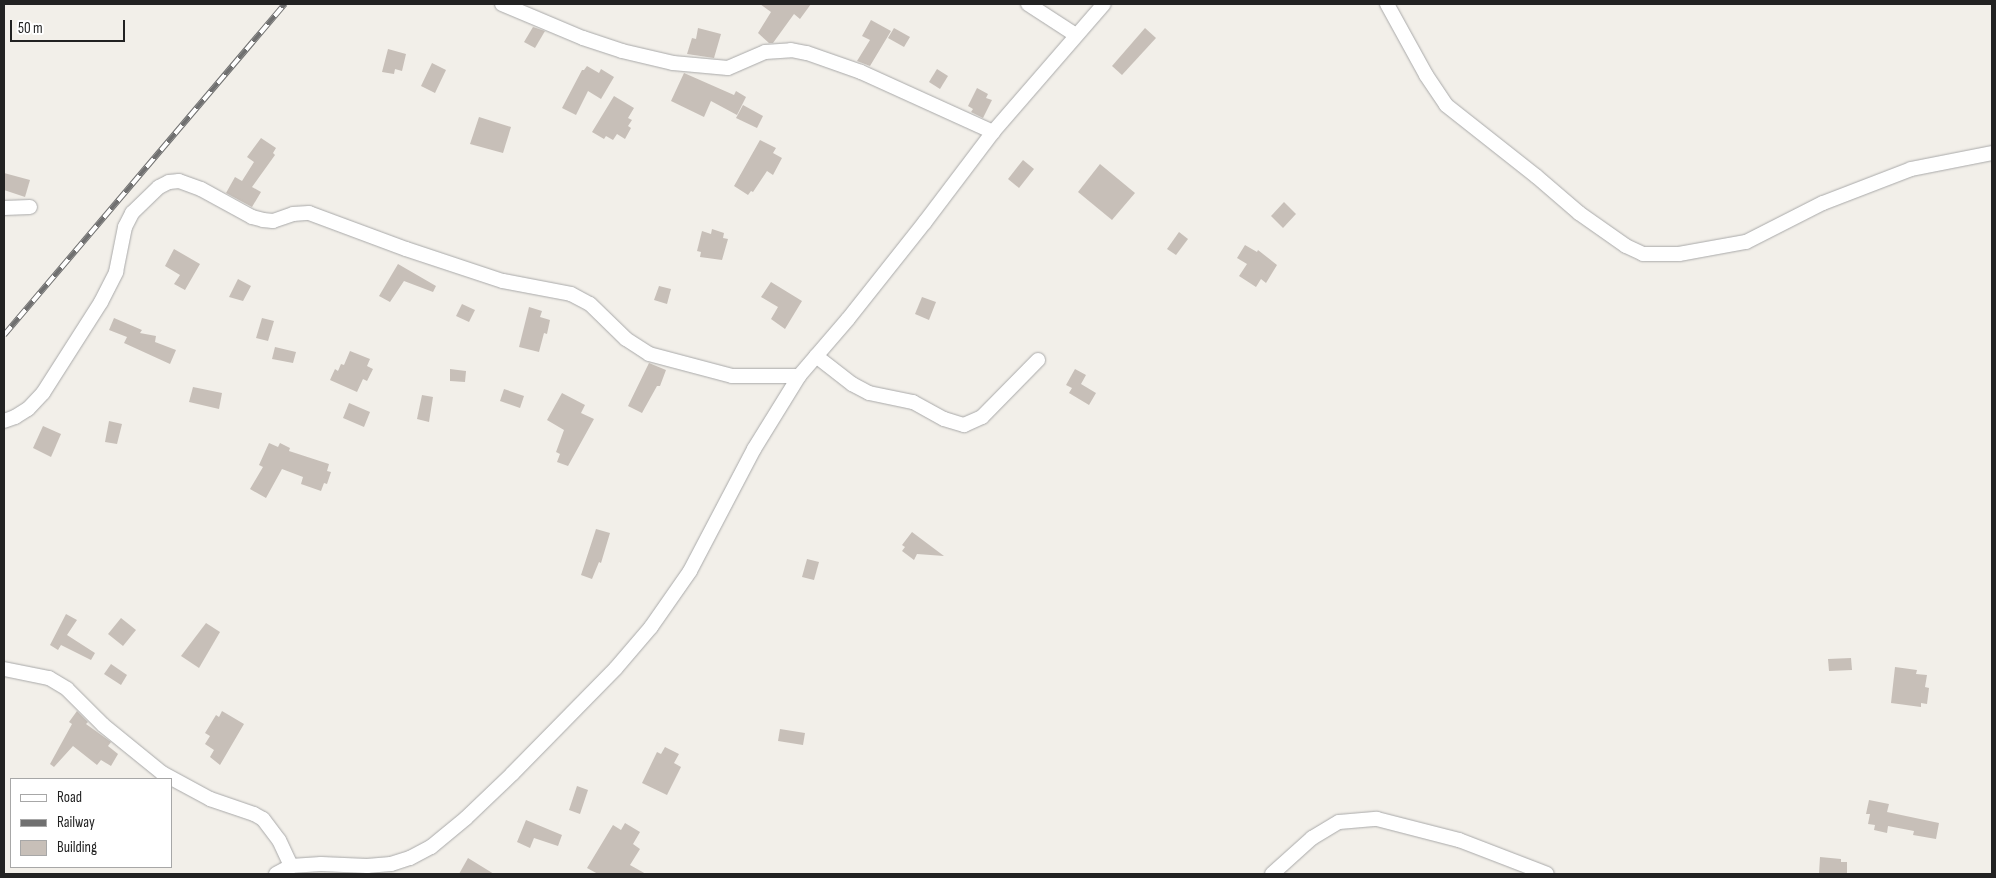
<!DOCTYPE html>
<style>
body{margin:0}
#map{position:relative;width:1996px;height:878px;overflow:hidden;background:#f2efe9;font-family:"Sofia Sans Condensed",sans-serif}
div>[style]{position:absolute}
.building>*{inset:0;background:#c7bfb8}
.roads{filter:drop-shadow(0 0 1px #a9a9a9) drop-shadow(0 0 1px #a9a9a9)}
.minor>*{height:14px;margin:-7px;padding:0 7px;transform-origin:7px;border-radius:7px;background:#fff}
.rail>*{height:5.5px;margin-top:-2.75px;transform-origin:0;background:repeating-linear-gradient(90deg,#fff 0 11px,#707070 0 22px);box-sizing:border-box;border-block:1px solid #707070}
span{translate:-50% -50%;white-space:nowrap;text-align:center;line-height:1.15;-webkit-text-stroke:4px #fff;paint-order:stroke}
.frame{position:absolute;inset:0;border:5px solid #222;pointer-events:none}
.legend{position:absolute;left:10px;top:778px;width:162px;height:90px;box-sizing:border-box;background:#fff;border:1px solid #a7a7a7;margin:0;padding:6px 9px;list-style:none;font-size:15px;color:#222}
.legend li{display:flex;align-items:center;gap:10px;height:25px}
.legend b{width:25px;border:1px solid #a7a7a7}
.scale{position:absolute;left:10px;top:20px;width:115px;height:22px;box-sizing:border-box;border:2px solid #222;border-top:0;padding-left:6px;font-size:15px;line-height:18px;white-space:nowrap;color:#222;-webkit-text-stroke:4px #fff;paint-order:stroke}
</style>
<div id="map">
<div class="building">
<div style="clip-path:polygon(760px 4px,811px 4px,800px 19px,794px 14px,773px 43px,769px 43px,758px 33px,771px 12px)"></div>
<div style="clip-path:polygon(871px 20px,891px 31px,870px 66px,857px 61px,870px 40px,862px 36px)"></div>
<div style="clip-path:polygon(533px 27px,545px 31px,535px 48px,524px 42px)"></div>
<div style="clip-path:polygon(698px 28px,721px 34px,714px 58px,687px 54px,692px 38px,696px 39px)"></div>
<div style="clip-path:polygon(894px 28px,910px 37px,904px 47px,888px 38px)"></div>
<div style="clip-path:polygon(1145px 28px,1156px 38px,1122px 75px,1112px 66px)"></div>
<div style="clip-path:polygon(388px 49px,406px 54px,402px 71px,395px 69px,394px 74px,382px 72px)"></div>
<div style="clip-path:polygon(432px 63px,446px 70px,435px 93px,421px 86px)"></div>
<div style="clip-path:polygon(587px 66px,599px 73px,601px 69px,614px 77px,601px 99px,588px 91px,576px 115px,562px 108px,582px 70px,584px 70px)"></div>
<div style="clip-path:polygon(937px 69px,948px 76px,940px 89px,929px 82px)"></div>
<div style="clip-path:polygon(684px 73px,734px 95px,736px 91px,746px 97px,737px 115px,711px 101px,704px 117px,671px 101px)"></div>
<div style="clip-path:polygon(977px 88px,988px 94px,986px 98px,992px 100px,983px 118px,971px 112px,973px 109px,968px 106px)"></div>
<div style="clip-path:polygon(614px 96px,634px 108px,628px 118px,632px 120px,628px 126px,631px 128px,625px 139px,617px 134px,613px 140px,606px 136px,604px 139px,592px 132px)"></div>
<div style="clip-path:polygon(743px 105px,763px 116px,757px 128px,736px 118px)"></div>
<div style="clip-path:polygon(479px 117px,511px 127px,503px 153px,470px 144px)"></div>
<div style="clip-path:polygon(261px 138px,276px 148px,273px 153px,275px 155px,252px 187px,261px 192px,252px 207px,226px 193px,235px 177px,242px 181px,254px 162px,247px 157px)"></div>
<div style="clip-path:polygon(760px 140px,776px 148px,773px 153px,782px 158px,773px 175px,767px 171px,753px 192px,751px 191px,748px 195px,734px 186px)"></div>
<div style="clip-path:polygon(1023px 160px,1034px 169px,1019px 188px,1008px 179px)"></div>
<div style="clip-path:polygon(1100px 164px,1135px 193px,1112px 220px,1078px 192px)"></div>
<div style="clip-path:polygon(4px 173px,30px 180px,25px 197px,4px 190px)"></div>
<div style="clip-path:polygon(1284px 202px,1296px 214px,1283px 228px,1271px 216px)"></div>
<div style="clip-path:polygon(712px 229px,724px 233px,723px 238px,728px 239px,722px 260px,700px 257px,701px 252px,697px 251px,702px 231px,711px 234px)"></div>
<div style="clip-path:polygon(1179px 232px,1188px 239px,1176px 255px,1167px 249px)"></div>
<div style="clip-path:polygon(1245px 245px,1257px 252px,1258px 250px,1277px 265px,1266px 283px,1261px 279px,1256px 287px,1239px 276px,1247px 264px,1237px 258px)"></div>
<div style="clip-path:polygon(174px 249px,200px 264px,185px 290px,174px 284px,180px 275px,165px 266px)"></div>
<div style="clip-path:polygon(398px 264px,436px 286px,433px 292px,404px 281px,390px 302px,379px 296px)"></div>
<div style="clip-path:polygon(238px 279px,251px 286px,243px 301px,229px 297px)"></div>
<div style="clip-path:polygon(771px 282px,802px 301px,785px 329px,771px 319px,778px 307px,761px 297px)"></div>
<div style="clip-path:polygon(659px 286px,671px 289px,667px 304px,654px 300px)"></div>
<div style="clip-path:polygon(922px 297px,936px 302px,929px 320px,915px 314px)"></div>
<div style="clip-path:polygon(462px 304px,475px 310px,469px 322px,456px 316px)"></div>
<div style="clip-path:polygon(529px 307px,542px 311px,540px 317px,550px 320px,547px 334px,544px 333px,539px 352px,519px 347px)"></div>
<div style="clip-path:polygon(114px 318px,142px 330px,140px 333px,156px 336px,155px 342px,176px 350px,170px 364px,124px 343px,127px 337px,109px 330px)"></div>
<div style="clip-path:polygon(262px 318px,274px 321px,268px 341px,256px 338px)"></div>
<div style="clip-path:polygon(275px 347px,296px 352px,293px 363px,272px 359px)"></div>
<div style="clip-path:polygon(350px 351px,370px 359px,367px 366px,373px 369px,367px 381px,363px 379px,357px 392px,330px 380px,335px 369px,338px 371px,341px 364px,344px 365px)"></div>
<div style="clip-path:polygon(649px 363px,666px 370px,660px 386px,657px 386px,642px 413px,628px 406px)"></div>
<div style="clip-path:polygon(450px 369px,466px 371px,465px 382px,450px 381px)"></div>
<div style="clip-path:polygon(1075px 369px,1086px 375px,1081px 384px,1096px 393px,1089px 405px,1069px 393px,1072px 388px,1066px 385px)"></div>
<div style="clip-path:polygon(193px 387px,222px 393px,219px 409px,189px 402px)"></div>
<div style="clip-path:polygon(504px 389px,524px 396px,520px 408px,500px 401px)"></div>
<div style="clip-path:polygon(562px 393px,585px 405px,581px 413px,594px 419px,568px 466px,557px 462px,560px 454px,556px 452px,564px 430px,547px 420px)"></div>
<div style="clip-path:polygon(422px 395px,433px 397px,429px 422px,417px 419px)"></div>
<div style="clip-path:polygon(349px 403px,370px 412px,364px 427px,343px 418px)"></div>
<div style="clip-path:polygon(109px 421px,122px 424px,117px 444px,105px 442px)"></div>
<div style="clip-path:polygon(43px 426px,61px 434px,51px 457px,33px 448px)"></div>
<div style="clip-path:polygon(269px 443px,278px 447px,280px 443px,290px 448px,289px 451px,329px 464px,327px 471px,331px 472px,327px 484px,324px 483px,321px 491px,301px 484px,303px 477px,282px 469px,266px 498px,250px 489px,263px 467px,259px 465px)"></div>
<div style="clip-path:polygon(596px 529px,610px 533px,601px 563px,599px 562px,592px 579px,581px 575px)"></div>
<div style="clip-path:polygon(912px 532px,944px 556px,917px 554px,914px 560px,902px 551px,905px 547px,902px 545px)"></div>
<div style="clip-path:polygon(807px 559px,819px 562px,814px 580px,802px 577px)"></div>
<div style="clip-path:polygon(66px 614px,77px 620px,67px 635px,95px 653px,91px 660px,61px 645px,58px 650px,50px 645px)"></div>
<div style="clip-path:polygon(121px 618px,136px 630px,123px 646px,108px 634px)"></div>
<div style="clip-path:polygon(206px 623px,220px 632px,199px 668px,181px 656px)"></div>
<div style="clip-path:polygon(1851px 658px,1852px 670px,1829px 671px,1828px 659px)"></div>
<div style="clip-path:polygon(111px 664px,127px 675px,121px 685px,104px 674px)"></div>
<div style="clip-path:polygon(1895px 667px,1917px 670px,1916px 674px,1927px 675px,1925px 687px,1929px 688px,1927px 704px,1921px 703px,1921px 707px,1891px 703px)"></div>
<div style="clip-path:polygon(77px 711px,88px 722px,86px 724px,111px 742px,108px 746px,118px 754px,111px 766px,101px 760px,97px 765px,73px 746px,54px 767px,50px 764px,72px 724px,69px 722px)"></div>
<div style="clip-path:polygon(222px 711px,244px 724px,220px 765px,210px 757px,214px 750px,205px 744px,210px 736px,205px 733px,216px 715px,219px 717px)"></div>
<div style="clip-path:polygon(780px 729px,805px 733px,803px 745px,778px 741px)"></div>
<div style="clip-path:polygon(665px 747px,679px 754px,674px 763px,681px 767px,667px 795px,642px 783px,657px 752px,661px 754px)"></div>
<div style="clip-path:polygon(577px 786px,588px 790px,580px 814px,569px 810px)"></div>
<div style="clip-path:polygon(1869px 800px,1889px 804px,1887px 812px,1939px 823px,1936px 839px,1913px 835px,1914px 831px,1888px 826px,1887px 833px,1874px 830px,1875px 825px,1868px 824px,1870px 814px,1866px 814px)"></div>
<div style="clip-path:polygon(526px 820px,562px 835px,558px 846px,534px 838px,530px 848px,517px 842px)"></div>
<div style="clip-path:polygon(625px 823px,640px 832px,633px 844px,640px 849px,630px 865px,646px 874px,598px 874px,587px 868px,613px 825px,621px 830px)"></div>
<div style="clip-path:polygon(1820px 857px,1841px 859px,1841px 862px,1847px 862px,1847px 874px,1819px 874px)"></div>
<div style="clip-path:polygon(468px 858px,494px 874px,459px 874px)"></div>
</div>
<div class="roads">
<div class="minor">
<div style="left:502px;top:4px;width:88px;rotate:22.8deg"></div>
<div style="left:583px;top:38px;width:41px;rotate:18.4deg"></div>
<div style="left:622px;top:51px;width:52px;rotate:13.2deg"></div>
<div style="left:673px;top:63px;width:55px;rotate:5.2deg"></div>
<div style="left:728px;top:68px;width:40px;rotate:-23.4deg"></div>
<div style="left:765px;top:52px;width:26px;rotate:-4deg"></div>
<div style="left:791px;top:50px;width:16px;rotate:11deg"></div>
<div style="left:807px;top:53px;width:57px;rotate:19.4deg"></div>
<div style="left:861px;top:72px;width:145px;rotate:24.4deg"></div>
<div style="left:1028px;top:4px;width:57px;rotate:32.9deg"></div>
<div style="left:1387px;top:4px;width:81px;rotate:61.2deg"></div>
<div style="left:1426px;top:75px;width:36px;rotate:56deg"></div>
<div style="left:1446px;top:105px;width:115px;rotate:38.3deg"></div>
<div style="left:1536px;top:176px;width:57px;rotate:40.7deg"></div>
<div style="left:1579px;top:213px;width:57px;rotate:35.1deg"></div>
<div style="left:1626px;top:246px;width:19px;rotate:25deg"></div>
<div style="left:1643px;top:254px;width:36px"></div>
<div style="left:1679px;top:254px;width:68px;rotate:-10.2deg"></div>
<div style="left:1746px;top:242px;width:86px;rotate:-26.9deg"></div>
<div style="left:1823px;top:203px;width:94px;rotate:-21.1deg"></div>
<div style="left:1911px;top:169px;width:83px;rotate:-11.2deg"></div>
<div style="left:4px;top:208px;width:26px;rotate:-2deg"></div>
<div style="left:816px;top:356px;width:46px;rotate:37.9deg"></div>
<div style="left:852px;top:384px;width:19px;rotate:28deg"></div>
<div style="left:869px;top:393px;width:45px;rotate:11.6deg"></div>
<div style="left:913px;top:402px;width:35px;rotate:29deg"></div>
<div style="left:944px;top:419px;width:21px;rotate:17deg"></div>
<div style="left:964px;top:425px;width:20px;rotate:-24deg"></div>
<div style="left:982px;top:417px;width:80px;rotate:-45.5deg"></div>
<div style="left:4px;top:421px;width:12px;rotate:-20deg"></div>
<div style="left:15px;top:417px;width:15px;rotate:-32deg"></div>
<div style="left:28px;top:409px;width:22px;rotate:-47deg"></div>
<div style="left:43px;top:393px;width:108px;rotate:-57.5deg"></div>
<div style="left:101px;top:302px;width:34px;rotate:-63deg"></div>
<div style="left:116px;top:272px;width:46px;rotate:-78.7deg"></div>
<div style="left:125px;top:227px;width:16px;rotate:-63deg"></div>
<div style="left:132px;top:213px;width:37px;rotate:-44deg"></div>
<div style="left:159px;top:187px;width:11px;rotate:-27deg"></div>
<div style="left:169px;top:182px;width:10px;rotate:-6deg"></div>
<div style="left:179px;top:181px;width:23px;rotate:20deg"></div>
<div style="left:201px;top:189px;width:58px;rotate:28.8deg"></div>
<div style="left:252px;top:217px;width:11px;rotate:15deg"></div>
<div style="left:263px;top:220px;width:10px;rotate:6deg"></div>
<div style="left:273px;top:221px;width:21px;rotate:-19deg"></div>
<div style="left:293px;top:214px;width:16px;rotate:-4deg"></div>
<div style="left:309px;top:213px;width:103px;rotate:20.4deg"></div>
<div style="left:406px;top:249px;width:102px;rotate:18.3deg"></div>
<div style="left:503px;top:281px;width:69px;rotate:10.8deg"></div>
<div style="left:571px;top:294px;width:21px;rotate:28deg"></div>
<div style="left:590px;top:304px;width:50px;rotate:44.2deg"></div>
<div style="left:626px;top:339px;width:27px;rotate:33deg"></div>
<div style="left:649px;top:354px;width:86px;rotate:14.8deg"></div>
<div style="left:732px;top:376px;width:67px"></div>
<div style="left:4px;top:669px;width:46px;rotate:11.3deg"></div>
<div style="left:49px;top:678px;width:21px;rotate:31deg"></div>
<div style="left:67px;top:689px;width:51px;rotate:45deg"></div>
<div style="left:103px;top:725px;width:76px;rotate:39.1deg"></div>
<div style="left:162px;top:773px;width:55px;rotate:28.4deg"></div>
<div style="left:210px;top:799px;width:46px;rotate:18.8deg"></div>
<div style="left:254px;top:814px;width:10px;rotate:29deg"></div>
<div style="left:263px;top:819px;width:26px;rotate:53deg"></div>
<div style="left:279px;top:840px;width:29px;rotate:65deg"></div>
<div style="left:276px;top:874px;width:17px;rotate:-28deg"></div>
<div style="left:291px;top:866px;width:30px;rotate:-4deg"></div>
<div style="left:321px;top:864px;width:46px;rotate:2.5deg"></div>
<div style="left:367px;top:866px;width:24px;rotate:-5deg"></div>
<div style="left:391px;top:864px;width:20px;rotate:-18deg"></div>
<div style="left:410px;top:858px;width:24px;rotate:-28deg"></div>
<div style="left:431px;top:847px;width:45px;rotate:-39.6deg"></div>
<div style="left:466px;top:818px;width:64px;rotate:-43.7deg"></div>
<div style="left:512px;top:774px;width:148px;rotate:-45.5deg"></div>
<div style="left:616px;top:668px;width:54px;rotate:-49.5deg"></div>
<div style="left:651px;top:627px;width:68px;rotate:-55.1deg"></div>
<div style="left:690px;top:571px;width:138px;rotate:-62.3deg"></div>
<div style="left:754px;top:449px;width:86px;rotate:-58.3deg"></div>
<div style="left:799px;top:376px;width:75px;rotate:-49.3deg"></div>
<div style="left:848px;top:319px;width:124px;rotate:-51.6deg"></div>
<div style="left:925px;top:222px;width:113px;rotate:-52.9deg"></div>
<div style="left:993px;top:132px;width:169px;rotate:-49.1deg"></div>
<div style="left:1272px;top:874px;width:54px;rotate:-42deg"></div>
<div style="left:1312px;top:838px;width:31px;rotate:-31deg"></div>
<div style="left:1339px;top:822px;width:38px;rotate:-5deg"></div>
<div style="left:1377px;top:819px;width:85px;rotate:14.4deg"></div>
<div style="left:1459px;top:840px;width:94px;rotate:21.1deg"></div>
</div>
</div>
<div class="rail">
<div style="left:4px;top:335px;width:434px;rotate:-49.7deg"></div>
</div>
<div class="frame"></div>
<ul class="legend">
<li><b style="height:6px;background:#fff"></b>Road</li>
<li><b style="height:6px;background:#707070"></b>Railway</li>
<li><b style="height:14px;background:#c7bfb8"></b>Building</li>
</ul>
<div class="scale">50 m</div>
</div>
